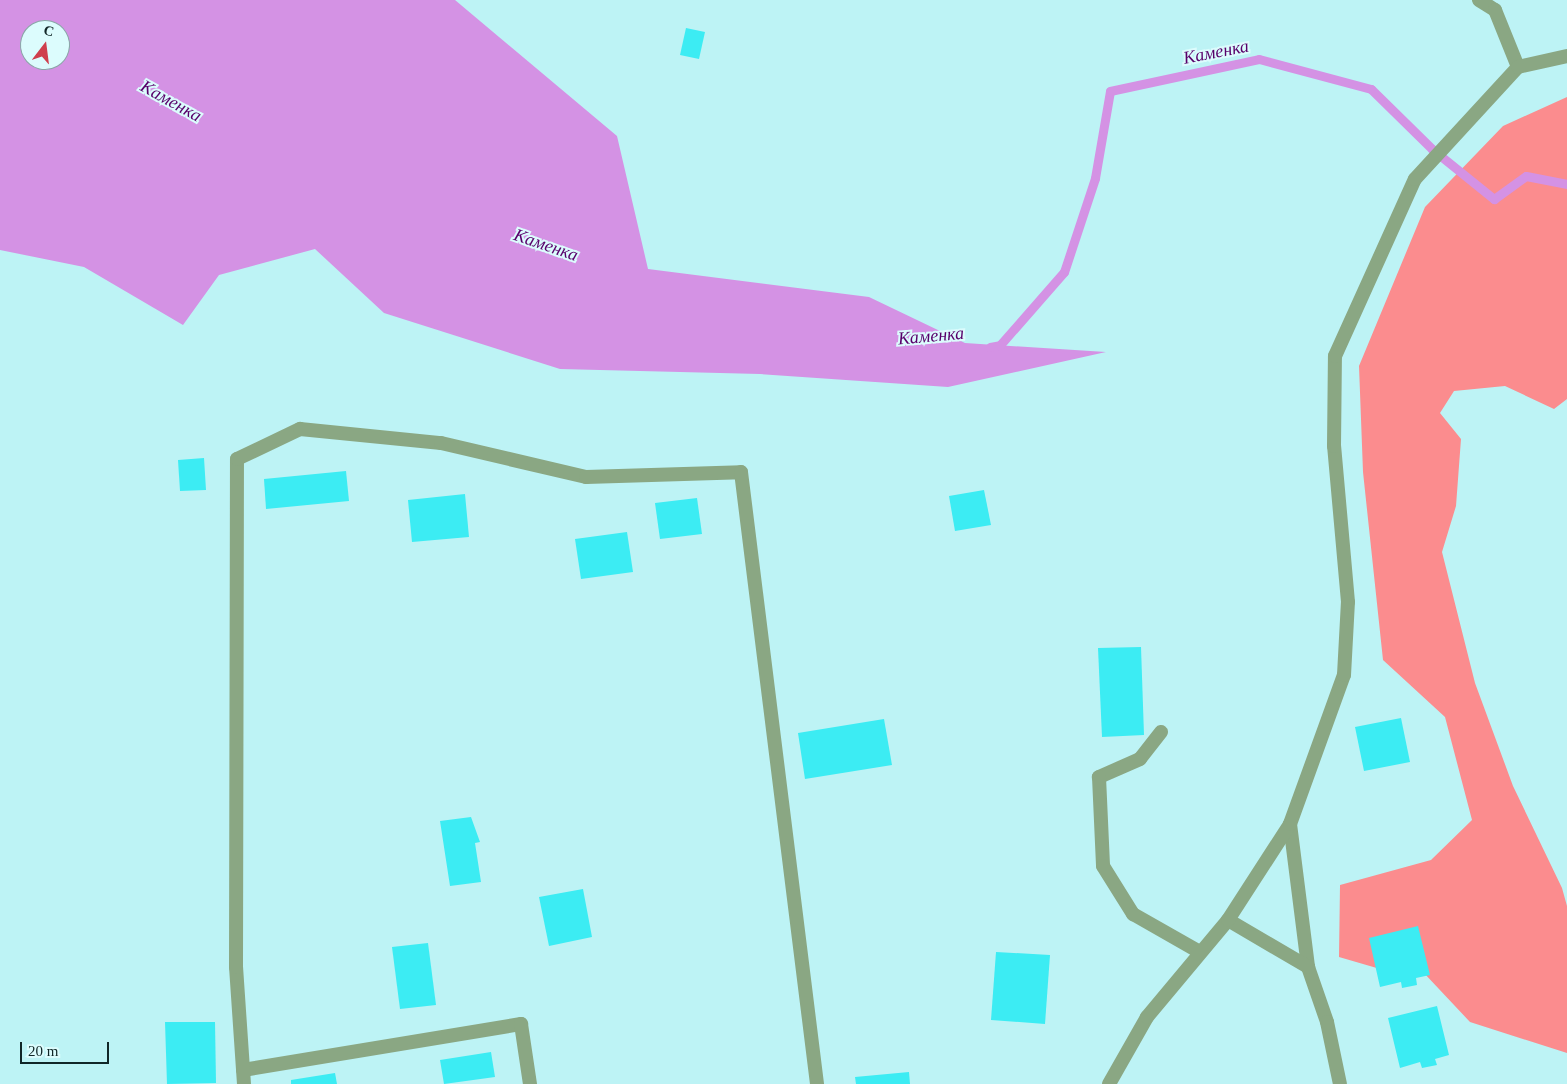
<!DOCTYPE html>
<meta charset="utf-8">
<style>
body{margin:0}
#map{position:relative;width:1567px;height:1084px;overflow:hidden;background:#bdf3f5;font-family:"Times New Roman",serif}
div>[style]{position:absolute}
.forest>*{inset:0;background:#fb8c8e}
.water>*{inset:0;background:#d492e4}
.stream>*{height:9px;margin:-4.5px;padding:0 4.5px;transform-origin:4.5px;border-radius:4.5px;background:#d492e4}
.building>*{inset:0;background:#3cecf3}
.service>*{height:14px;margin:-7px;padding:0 7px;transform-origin:7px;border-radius:7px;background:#8aa783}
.minor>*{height:14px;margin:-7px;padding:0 7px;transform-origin:7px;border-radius:7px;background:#8aa783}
span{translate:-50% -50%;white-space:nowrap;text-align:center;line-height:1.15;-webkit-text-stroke:4px #dcfcfd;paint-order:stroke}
.water-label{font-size:18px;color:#58006a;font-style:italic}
.north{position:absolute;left:20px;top:20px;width:50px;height:50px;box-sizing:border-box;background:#dcfcfd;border:1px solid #8aa6a7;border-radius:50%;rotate:15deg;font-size:14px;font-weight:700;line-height:20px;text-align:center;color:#102627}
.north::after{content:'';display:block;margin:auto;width:18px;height:22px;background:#cf3f4d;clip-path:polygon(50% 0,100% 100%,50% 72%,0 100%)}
.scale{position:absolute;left:20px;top:1042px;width:89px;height:22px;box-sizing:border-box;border:2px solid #102627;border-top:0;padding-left:6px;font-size:15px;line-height:18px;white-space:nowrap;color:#102627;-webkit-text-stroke:4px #dcfcfd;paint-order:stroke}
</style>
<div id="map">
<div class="forest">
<div style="clip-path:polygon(1567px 97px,1567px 399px,1554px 409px,1505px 386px,1454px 391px,1440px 413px,1461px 439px,1456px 506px,1442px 552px,1475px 683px,1513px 786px,1562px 888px,1567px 906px,1567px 1053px,1470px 1022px,1423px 972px,1387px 971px,1339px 957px,1340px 885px,1431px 860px,1472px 820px,1445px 717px,1383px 660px,1363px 472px,1359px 366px,1425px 207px,1503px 126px)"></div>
</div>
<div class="water">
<div style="clip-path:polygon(evenodd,0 0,455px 0,617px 136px,648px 269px,869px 297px,965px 343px,1106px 352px,948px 387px,760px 374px,560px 369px,384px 313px,315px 249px,219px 275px,183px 325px,84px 267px,0 250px,0 0,30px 30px,60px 30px,60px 60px,30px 60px,30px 30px)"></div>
</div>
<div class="stream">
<div style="left:990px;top:347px;width:10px;rotate:-11deg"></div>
<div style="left:1000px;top:345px;width:97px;rotate:-48.8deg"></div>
<div style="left:1064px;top:272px;width:99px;rotate:-71.7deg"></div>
<div style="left:1095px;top:178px;width:88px;rotate:-80.2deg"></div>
<div style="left:1110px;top:91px;width:152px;rotate:-12.1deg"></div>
<div style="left:1259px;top:59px;width:116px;rotate:15deg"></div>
<div style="left:1371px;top:89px;width:86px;rotate:44.5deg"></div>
<div style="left:1432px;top:149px;width:80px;rotate:38.9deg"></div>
<div style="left:1494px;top:199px;width:39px;rotate:-36deg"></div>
<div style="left:1526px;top:176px;width:42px;rotate:11deg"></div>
</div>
<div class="building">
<div style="clip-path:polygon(686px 28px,705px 32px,699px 59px,680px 55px)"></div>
<div style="clip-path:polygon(204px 458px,206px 490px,180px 491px,178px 460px)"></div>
<div style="clip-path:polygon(346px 471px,349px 501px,266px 509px,264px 479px)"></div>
<div style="clip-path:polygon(984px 490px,991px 525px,955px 531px,949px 496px)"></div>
<div style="clip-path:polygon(465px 494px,469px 537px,412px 542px,408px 500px)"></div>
<div style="clip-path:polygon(697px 498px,702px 534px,660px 539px,655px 503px)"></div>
<div style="clip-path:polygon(627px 532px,633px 572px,581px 579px,575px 539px)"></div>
<div style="clip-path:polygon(1141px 647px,1144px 735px,1102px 737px,1098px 648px)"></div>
<div style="clip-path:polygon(1401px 718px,1410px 762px,1364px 771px,1355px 727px)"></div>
<div style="clip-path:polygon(884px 719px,892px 765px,805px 779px,798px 733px)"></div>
<div style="clip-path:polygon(471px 817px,480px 842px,475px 843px,481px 882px,450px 886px,440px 821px)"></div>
<div style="clip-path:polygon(583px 889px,592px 937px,549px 946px,539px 897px)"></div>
<div style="clip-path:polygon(1418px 926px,1430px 975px,1416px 978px,1417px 985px,1402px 988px,1401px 982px,1380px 987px,1369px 938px)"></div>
<div style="clip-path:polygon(428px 943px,436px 1005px,400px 1009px,392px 947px)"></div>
<div style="clip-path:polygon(996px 952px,1050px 955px,1045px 1024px,991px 1020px)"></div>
<div style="clip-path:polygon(1437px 1006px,1449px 1055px,1435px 1059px,1437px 1065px,1422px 1068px,1420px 1062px,1400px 1068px,1388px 1018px)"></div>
<div style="clip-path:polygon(165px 1022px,215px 1022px,216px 1083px,167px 1084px)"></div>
<div style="clip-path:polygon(491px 1052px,495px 1077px,444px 1084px,440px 1060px)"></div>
<div style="clip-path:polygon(909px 1072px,910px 1084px,856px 1084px,855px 1077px)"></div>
<div style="clip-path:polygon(335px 1073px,337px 1084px,291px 1084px,291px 1080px)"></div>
</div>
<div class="service">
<div style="left:1161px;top:732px;width:34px;rotate:128deg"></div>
<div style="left:1140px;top:759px;width:45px;rotate:156.3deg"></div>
<div style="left:1099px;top:777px;width:89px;rotate:87.4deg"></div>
<div style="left:1103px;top:866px;width:57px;rotate:58deg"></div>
<div style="left:1133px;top:914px;width:75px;rotate:29.6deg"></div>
<div style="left:1290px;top:824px;width:144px;rotate:82.8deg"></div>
<div style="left:1308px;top:967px;width:58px;rotate:70.9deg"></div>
<div style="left:1327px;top:1022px;width:63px;rotate:78.2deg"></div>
<div style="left:243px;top:1070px;width:282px;rotate:-9.4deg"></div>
<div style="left:521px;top:1024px;width:61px;rotate:81.5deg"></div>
<div style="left:244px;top:1084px;width:117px;rotate:-93.9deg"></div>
<div style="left:236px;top:967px;width:508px;rotate:-89.89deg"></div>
<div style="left:237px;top:459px;width:70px;rotate:-25.5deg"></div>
<div style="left:300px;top:429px;width:142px;rotate:5.7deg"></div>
<div style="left:441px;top:443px;width:149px;rotate:13.2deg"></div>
<div style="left:586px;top:477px;width:155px;rotate:-1.8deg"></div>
<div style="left:741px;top:472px;width:617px;rotate:82.92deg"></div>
</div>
<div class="minor">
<div style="left:1479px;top:0;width:19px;rotate:32deg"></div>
<div style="left:1495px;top:10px;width:61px;rotate:68deg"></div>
<div style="left:1228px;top:920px;width:93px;rotate:30.4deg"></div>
<div style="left:1109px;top:1084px;width:77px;rotate:-60.4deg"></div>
<div style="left:1147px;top:1017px;width:126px;rotate:-50.1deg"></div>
<div style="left:1228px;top:920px;width:114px;rotate:-57.1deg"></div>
<div style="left:1290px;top:824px;width:158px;rotate:-70.1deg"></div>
<div style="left:1344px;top:675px;width:73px;rotate:-86.9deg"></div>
<div style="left:1348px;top:602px;width:157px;rotate:-95.1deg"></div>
<div style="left:1334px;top:446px;width:90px;rotate:-89.4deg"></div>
<div style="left:1335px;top:356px;width:194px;rotate:-65.7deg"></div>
<div style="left:1415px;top:179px;width:152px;rotate:-47.4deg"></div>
<div style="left:1518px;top:67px;width:50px;rotate:-12.7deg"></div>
</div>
<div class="water-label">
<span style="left:1216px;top:52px;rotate:-11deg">Каменка</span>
<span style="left:171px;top:101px;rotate:29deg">Каменка</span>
<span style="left:546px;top:245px;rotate:19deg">Каменка</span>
<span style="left:931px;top:336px;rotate:-5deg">Каменка</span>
</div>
<div class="north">С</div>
<div class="scale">20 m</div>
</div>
